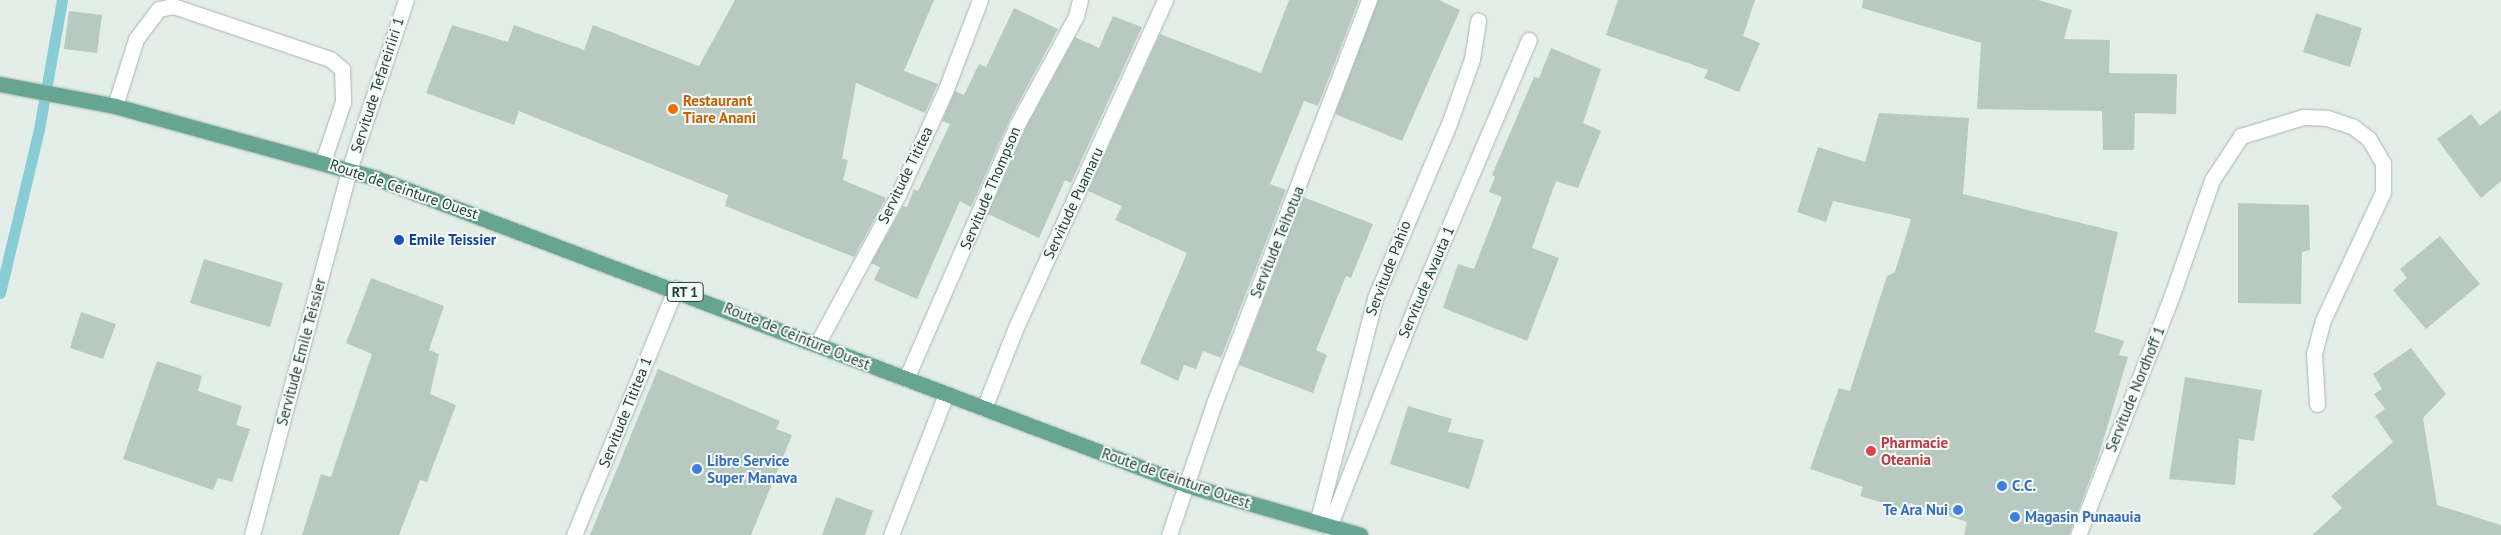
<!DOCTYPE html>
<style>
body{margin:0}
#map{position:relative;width:2501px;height:535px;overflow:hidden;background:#e3eee8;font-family:"PT Sans",sans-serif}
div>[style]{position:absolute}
.stream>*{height:11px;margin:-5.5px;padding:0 5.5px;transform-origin:5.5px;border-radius:5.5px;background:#88cdd5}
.building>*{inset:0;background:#b8c9c1}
.roads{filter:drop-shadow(0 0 1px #a5b6af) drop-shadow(0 0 1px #a5b6af)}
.lane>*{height:15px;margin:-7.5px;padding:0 7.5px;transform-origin:7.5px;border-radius:7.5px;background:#fff}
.street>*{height:15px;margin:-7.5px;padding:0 7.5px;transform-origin:7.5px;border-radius:7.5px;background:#fff}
.primary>*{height:15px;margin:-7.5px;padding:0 7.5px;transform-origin:7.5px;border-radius:7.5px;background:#65a592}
.dots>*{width:14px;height:14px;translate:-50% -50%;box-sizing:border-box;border:2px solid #f4faf7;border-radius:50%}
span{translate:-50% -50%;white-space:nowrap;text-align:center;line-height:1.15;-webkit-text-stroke:4px #f4faf7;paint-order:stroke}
.shield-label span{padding:1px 4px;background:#f4faf7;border:1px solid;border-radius:4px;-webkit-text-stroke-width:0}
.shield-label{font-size:14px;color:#224037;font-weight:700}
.street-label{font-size:15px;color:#224037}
.food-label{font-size:15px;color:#c56008;font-weight:700}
.left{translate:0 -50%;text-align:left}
.transit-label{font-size:15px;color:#164399;font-weight:700}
.health-label{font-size:15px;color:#be3a42;font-weight:700}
.shop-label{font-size:15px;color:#366cbe;font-weight:700}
.right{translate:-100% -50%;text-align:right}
</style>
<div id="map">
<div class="stream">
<div style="left:0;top:293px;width:169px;rotate:-76.6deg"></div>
<div style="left:39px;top:129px;width:131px;rotate:-79.9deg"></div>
</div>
<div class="building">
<div style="clip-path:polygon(735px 0,934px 0,904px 71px,938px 84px,925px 113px,856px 83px,842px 159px,848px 160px,843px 180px,886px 198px,854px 257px,725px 206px,728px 195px,519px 111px,514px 125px,426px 93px,452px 25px,508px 42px,514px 25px,584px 50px,593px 25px,699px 66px)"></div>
<div style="clip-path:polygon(1289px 0,1359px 0,1318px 106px,1304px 101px,1270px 184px,1286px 190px,1221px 358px,1203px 351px,1196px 369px,1184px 365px,1178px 381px,1140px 363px,1187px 253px,1115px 220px,1122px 206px,1088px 191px,1160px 34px,1261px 73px)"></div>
<div style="clip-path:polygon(1378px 0,1439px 0,1460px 10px,1402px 141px,1335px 114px)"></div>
<div style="clip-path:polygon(1618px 0,1755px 0,1743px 36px,1760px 43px,1739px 92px,1704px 78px,1708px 70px,1606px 35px)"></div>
<div style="clip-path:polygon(1863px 0,2038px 0,2072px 10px,2064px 39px,2110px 40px,2109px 73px,2177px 74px,2176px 114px,2135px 113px,2134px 150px,2103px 150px,2102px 111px,1977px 109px,1981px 43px,1862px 8px)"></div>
<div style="clip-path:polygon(1014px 8px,1058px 29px,1010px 119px,971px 207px,960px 201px,917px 299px,874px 280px,880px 267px,871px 263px,903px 206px,907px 207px,914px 189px,918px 191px,950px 124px,942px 121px,955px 91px,964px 95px,979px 64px,986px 67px)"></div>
<div style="clip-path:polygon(69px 11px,102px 15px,97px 53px,64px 49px)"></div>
<div style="clip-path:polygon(2316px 13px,2362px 28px,2350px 67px,2303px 52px)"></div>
<div style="clip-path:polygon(1113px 16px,1142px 27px,1071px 183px,1065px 180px,1039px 238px,988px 214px,1026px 127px,1075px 37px,1099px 48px)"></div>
<div style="clip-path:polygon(1551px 48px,1601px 69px,1583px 123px,1601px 131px,1578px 188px,1556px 181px,1532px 248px,1559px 258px,1527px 341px,1443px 308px,1458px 264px,1474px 269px,1502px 197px,1489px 192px,1495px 177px,1492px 175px,1534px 77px,1539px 78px)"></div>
<div style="clip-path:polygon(2501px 110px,2501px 181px,2481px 198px,2437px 139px,2471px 114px,2480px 126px)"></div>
<div style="clip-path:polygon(1879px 113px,1969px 118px,1963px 194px,2118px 232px,2095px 332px,2124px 341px,2119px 355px,2128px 357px,2098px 458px,2069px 535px,1964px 535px,1967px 522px,1910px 503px,1907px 510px,1860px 496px,1863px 487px,1810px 469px,1839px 388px,1850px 391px,1887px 276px,1895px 272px,1911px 219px,1833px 201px,1826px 222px,1797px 212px,1818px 147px,1865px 162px)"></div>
<div style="clip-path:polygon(1303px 197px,1373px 224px,1351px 278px,1346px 276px,1316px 350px,1327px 355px,1313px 393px,1239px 365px)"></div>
<div style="clip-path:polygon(2238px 203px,2309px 205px,2310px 250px,2302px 252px,2301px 304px,2238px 303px)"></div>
<div style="clip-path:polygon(2440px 236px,2480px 284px,2426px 329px,2393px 290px,2407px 278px,2400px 269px)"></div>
<div style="clip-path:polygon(204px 259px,283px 283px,270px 327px,190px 303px)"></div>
<div style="clip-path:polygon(371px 278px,444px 306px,429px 350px,439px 354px,430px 394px,456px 405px,427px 482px,420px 480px,399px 535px,302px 535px,321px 474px,331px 477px,372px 354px,346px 343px)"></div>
<div style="clip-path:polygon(81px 312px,116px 324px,103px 359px,70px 348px)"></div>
<div style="clip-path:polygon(2411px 348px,2446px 394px,2423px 418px,2437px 505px,2501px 525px,2501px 535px,2312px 535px,2342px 508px,2331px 496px,2393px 442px,2375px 416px,2385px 409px,2374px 394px,2382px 389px,2373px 374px)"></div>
<div style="clip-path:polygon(157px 361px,202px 376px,198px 391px,242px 406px,236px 425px,250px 429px,232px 482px,218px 478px,213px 490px,123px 459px)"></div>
<div style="clip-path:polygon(658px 369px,780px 421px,776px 429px,792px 435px,751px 535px,590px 535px)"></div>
<div style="clip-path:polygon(2185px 377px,2262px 390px,2254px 441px,2239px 439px,2235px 485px,2169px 479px)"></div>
<div style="clip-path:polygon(1408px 406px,1452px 419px,1448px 432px,1484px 440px,1469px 489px,1390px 464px)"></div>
<div style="clip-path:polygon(836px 497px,873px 511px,865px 535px,822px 535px)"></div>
</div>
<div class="roads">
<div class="lane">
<div style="left:115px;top:106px;width:70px;rotate:-72.6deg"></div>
<div style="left:136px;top:39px;width:38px;rotate:-53deg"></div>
<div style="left:159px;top:9px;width:14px;rotate:-12deg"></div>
<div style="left:173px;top:6px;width:166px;rotate:18.7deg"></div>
<div style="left:330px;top:59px;width:16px;rotate:40deg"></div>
<div style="left:342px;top:69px;width:33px;rotate:88deg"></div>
<div style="left:343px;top:102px;width:62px;rotate:108.7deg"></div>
</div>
<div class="street">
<div style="left:817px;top:344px;width:170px;rotate:-61.5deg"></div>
<div style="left:898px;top:195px;width:116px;rotate:-65.6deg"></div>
<div style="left:946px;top:89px;width:95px;rotate:-69.1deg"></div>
<div style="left:906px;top:379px;width:279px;rotate:-66.4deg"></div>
<div style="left:1018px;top:123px;width:122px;rotate:-61.5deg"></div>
<div style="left:1076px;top:16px;width:16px;rotate:-76deg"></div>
<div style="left:984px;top:408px;width:87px;rotate:-68.4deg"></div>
<div style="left:1016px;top:327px;width:359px;rotate:-65.5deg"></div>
<div style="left:1317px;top:523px;width:232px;rotate:-75.5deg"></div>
<div style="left:1375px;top:298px;width:192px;rotate:-67deg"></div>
<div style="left:1450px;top:121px;width:66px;rotate:-70.5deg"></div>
<div style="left:1472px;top:59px;width:39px;rotate:-81deg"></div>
<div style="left:1329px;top:527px;width:242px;rotate:-68.6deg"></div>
<div style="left:1417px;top:302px;width:285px;rotate:-66.9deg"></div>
<div style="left:252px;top:535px;width:378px;rotate:-75.1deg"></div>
<div style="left:349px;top:170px;width:179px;rotate:-71.5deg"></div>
<div style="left:574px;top:535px;width:267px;rotate:-67.6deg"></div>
<div style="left:891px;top:535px;width:151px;rotate:-68.7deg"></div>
<div style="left:1169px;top:535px;width:142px;rotate:-71.1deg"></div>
<div style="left:1215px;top:401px;width:430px;rotate:-69deg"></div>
<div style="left:2078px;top:535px;width:258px;rotate:-68.6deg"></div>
<div style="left:2172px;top:295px;width:122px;rotate:-70.8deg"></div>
<div style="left:2212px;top:180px;width:53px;rotate:-56.6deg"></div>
<div style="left:2241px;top:136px;width:65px;rotate:-17deg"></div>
<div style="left:2303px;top:117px;width:24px;rotate:2deg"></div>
<div style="left:2327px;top:118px;width:26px;rotate:18deg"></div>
<div style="left:2352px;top:126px;width:21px;rotate:37deg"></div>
<div style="left:2369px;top:139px;width:28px;rotate:60deg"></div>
<div style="left:2383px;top:163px;width:29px;rotate:90deg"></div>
<div style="left:2383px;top:192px;width:141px;rotate:115.1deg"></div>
<div style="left:2323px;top:320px;width:34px;rotate:105deg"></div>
<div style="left:2314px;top:353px;width:51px;rotate:86.6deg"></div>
</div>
<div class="primary">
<div style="left:0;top:84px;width:117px;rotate:10.8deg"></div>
<div style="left:115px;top:106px;width:271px;rotate:15.4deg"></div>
<div style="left:376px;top:178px;width:867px;rotate:20.73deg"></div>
<div style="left:1187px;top:485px;width:180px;rotate:16.1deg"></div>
</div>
</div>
<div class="dots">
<div style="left:673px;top:109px;background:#e8710a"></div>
<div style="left:399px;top:240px;background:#1a4fb4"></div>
<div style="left:1871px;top:451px;background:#e0444e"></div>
<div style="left:697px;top:469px;background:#3f7fe0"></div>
<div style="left:2002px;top:486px;background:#3f7fe0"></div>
<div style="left:1958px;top:510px;background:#3f7fe0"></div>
<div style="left:2015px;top:517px;background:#3f7fe0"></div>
</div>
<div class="shield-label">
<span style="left:685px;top:292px">RT 1</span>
</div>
<div class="street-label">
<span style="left:377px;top:85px;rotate:-72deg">Servitude Tefareiriiri 1</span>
<span style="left:905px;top:175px;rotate:-64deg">Servitude Tititea</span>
<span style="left:990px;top:188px;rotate:-67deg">Servitude Thompson</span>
<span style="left:404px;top:189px;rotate:19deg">Route de Ceinture Ouest</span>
<span style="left:1073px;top:203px;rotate:-65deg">Servitude Puamaru</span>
<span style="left:1277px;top:242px;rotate:-68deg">Servitude Teihotua</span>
<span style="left:1388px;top:268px;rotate:-69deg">Servitude Pahio</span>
<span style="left:1426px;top:282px;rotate:-67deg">Servitude Avauta 1</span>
<span style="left:797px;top:336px;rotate:22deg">Route de Ceinture Ouest</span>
<span style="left:301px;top:352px;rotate:-75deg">Servitude Emile Teissier</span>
<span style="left:2135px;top:389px;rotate:-68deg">Servitude Nordhoff 1</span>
<span style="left:625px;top:412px;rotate:-68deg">Servitude Tititea 1</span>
<span style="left:1176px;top:478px;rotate:19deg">Route de Ceinture Ouest</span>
</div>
<div class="food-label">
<span class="left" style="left:683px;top:109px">Restaurant<br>Tiare Anani</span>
</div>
<div class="transit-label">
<span class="left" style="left:409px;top:240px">Emile Teissier</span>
</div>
<div class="health-label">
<span class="left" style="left:1881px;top:451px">Pharmacie<br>Oteania</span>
</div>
<div class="shop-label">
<span class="left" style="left:707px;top:469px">Libre Service<br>Super Manava</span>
<span class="left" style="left:2012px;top:486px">C.C.</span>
<span class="right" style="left:1948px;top:510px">Te Ara Nui</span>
<span class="left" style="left:2025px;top:517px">Magasin Punaauia</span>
</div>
</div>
